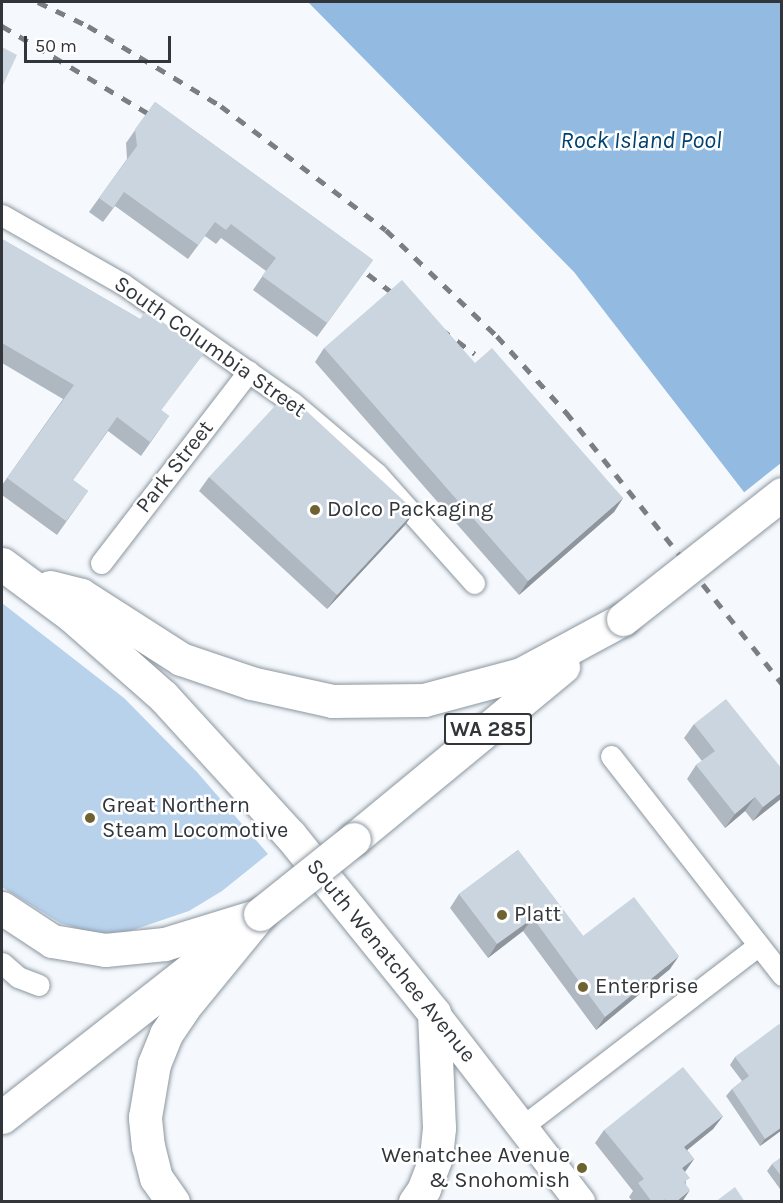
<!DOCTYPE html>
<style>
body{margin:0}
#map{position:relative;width:783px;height:1203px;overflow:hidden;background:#f5f9fd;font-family:Karla,sans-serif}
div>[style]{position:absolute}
.green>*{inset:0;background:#b8d2ec}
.water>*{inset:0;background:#93bbe2}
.pier>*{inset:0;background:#f5f9fd}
.roads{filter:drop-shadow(0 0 2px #8c969f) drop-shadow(0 0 2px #8c969f)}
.street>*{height:21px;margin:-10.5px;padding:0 10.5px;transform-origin:10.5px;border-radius:10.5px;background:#fff}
.secondary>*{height:30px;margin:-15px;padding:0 15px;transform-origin:15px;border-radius:15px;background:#fff}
.primary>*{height:33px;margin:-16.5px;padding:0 16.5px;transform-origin:16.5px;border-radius:16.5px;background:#fff}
.rail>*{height:4.5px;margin-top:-2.25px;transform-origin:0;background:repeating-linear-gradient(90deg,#7b7f83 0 10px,transparent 0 20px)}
.bridges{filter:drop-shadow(0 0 2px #8c969f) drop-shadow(0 0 2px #8c969f)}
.primary-bridge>*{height:33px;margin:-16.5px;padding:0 16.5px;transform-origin:16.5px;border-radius:16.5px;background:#fff}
.wall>*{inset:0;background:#afb7c0}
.shaded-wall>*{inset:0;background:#8e959c}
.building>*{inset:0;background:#cbd5df}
.dots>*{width:16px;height:16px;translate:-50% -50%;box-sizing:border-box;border:3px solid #fff;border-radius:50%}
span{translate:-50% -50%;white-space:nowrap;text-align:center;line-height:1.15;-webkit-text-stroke:5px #fff;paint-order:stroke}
.shield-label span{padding:2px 4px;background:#fff;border:2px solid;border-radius:4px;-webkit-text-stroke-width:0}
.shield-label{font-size:21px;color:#32363a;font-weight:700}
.street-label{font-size:22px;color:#32363a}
.poi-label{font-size:22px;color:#32363a}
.left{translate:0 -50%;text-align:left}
.right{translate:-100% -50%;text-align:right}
.water-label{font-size:24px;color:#004171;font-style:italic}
.frame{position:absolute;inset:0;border:3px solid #32363a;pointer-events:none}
.scale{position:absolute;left:24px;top:36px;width:147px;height:27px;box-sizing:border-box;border:3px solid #32363a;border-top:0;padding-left:8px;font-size:18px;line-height:21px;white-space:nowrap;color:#32363a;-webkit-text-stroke:4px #fff;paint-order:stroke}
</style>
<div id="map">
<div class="green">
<div style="clip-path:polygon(2px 603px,124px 698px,197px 772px,268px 854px,222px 891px,189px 911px,127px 932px,95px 934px,60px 923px,2px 887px)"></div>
</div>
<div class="water">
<div style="clip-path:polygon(308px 2px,781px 2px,781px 540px,574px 272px)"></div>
</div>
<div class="pier">
<div style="clip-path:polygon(781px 463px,782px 538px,778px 540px,742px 494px)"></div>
</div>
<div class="roads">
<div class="street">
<div style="left:2px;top:215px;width:139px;rotate:29.7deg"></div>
<div style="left:123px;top:284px;width:208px;rotate:35deg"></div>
<div style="left:293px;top:403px;width:110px;rotate:40.2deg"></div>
<div style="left:377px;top:474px;width:146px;rotate:48.3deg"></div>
<div style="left:101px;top:563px;width:242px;rotate:-52.4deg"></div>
<div style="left:611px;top:756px;width:278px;rotate:52deg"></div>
<div style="left:2px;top:963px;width:21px;rotate:41deg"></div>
<div style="left:18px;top:977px;width:22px;rotate:21deg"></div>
<div style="left:523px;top:1126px;width:297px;rotate:-37.5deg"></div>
</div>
<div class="secondary">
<div style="left:434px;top:1013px;width:239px;rotate:52.3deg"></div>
</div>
<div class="primary">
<div style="left:2px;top:564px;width:86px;rotate:36.5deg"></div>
<div style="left:71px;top:615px;width:123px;rotate:41.4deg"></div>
<div style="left:163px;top:696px;width:188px;rotate:47.6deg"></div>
<div style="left:290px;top:835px;width:229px;rotate:51deg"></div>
<div style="left:434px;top:1013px;width:115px;rotate:87.5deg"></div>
<div style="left:439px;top:1128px;width:29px;rotate:96deg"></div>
<div style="left:436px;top:1157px;width:34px;rotate:111deg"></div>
<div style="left:424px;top:1189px;width:16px;rotate:125deg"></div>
<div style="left:50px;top:587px;width:32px;rotate:14deg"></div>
<div style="left:81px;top:595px;width:119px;rotate:32.6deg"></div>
<div style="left:181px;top:659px;width:74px;rotate:18.9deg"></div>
<div style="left:251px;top:683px;width:83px;rotate:12.5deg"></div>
<div style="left:332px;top:701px;width:92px;rotate:-0.6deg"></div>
<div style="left:424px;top:700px;width:100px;rotate:-15deg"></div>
<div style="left:521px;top:674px;width:116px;rotate:-28.3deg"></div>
<div style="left:354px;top:839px;width:271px;rotate:-39.5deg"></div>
<div style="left:2px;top:908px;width:60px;rotate:33.4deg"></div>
<div style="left:52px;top:941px;width:54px;rotate:9.6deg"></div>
<div style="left:105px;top:950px;width:60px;rotate:-5.7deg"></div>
<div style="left:165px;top:944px;width:98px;rotate:-17.1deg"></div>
<div style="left:2px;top:1117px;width:264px;rotate:-38.1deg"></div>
<div style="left:173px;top:1202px;width:29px;rotate:-125deg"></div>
<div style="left:156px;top:1178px;width:32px;rotate:-104deg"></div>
<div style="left:148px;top:1147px;width:30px;rotate:-96deg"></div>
<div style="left:145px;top:1117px;width:54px;rotate:-80.4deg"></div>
<div style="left:154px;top:1064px;width:32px;rotate:-68deg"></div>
<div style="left:166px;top:1034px;width:32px;rotate:-56deg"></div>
<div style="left:184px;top:1007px;width:120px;rotate:-50.7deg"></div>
</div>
</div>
<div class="rail">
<div style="left:38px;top:2px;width:55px;rotate:25.6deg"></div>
<div style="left:88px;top:26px;width:155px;rotate:31deg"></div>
<div style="left:221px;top:106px;width:206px;rotate:36.9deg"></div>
<div style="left:386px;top:230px;width:153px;rotate:43.7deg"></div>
<div style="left:497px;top:336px;width:103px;rotate:47.8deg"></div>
<div style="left:566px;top:412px;width:347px;rotate:51.5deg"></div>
<div style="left:2px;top:26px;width:185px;rotate:30.9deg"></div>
<div style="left:352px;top:262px;width:63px;rotate:37.2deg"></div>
<div style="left:441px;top:329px;width:42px;rotate:36.3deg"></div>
</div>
<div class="bridges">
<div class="primary-bridge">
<div style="left:623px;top:619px;width:202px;rotate:-38.2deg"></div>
<div style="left:260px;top:914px;width:120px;rotate:-38.6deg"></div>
</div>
</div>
<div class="wall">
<div style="clip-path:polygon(155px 102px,373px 260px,317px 337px,253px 290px,266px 271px,221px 238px,216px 244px,205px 236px,188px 259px,115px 206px,103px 222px,89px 212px,127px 159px,126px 143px)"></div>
<div style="clip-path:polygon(2px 239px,140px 319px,204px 353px,161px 410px,169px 416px,141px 456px,108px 431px,73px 480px,88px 491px,57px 535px,2px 495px,2px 485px,63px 399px,2px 363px)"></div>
<div style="clip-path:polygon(324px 348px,475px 363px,623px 498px,614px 512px,519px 595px,315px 362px)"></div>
<div style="clip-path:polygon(209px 477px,415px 511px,405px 525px,327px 609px,199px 491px)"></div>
<div style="clip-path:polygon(694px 724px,782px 798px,753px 821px,745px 811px,725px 828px,687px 779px,696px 765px,702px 761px,684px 738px)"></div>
<div style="clip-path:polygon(518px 850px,583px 936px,670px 969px,596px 1030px,523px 931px,488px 958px,450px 908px,459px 894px)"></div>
<div style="clip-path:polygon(782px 1027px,782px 1130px,760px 1146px,726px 1096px,732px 1089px,742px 1081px,730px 1065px,735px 1057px)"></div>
<div style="clip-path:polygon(723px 1116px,713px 1129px,687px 1150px,694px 1159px,685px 1172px,686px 1184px,682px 1202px,633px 1202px,629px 1197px,633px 1191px,595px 1143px,604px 1130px)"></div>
<div style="clip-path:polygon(782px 1157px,782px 1188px,780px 1189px,767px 1171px,772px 1164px)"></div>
</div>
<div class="shaded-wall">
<div style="clip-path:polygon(623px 498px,614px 512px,519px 595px,528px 581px)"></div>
<div style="clip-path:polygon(415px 511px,405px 525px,327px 609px,337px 595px)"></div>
<div style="clip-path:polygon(782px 792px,782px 798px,753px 821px,763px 807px)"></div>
<div style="clip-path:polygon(755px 797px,745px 811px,725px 828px,735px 814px)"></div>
<div style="clip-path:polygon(533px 918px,523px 931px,488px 958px,497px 944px)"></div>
<div style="clip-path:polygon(679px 956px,670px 969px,596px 1030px,605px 1017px)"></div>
<div style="clip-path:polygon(723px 1116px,713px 1129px,675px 1160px,684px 1147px)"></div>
<div style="clip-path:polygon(782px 1127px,782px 1130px,760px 1146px,765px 1139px)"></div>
<div style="clip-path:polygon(694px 1159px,684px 1173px,682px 1168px)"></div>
<div style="clip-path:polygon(690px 1190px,682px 1202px,676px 1202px)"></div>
</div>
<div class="building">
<div style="clip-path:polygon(2px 47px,17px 55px,2px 87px)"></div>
<div style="clip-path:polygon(155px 102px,373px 260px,327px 323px,262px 276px,276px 258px,231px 224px,226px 230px,215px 222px,198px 245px,124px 192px,113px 208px,99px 198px,137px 146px,135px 129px)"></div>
<div style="clip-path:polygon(2px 239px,140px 319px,147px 310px,204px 353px,161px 410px,169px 416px,150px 442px,117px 417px,73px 480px,88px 491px,66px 521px,7px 478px,74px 385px,2px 343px)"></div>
<div style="clip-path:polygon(402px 280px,475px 363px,492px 348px,623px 498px,528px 581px,324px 348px)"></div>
<div style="clip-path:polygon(287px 393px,415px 511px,337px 595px,209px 477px)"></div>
<div style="clip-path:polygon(726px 699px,782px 769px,782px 792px,763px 807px,755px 797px,735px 814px,696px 765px,715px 751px,694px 724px)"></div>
<div style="clip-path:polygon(518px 850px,583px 936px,634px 897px,679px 956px,605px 1017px,533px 918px,497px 944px,459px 894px)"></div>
<div style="clip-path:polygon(779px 1024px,782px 1027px,782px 1127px,765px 1139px,732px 1089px,749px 1076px,735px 1057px)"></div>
<div style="clip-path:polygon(683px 1067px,723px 1116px,684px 1147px,694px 1159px,682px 1168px,690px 1178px,684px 1182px,690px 1190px,676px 1202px,667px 1202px,665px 1199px,663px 1202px,652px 1202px,638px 1183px,644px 1179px,604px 1130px)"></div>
<div style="clip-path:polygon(782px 1157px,782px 1177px,772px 1164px)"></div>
<div style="clip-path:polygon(735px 1187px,745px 1202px,715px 1202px)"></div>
</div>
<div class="dots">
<div style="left:315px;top:510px;background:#6e6330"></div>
<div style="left:90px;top:818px;background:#6e6330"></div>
<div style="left:502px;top:915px;background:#6e6330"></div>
<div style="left:583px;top:987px;background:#6e6330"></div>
<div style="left:582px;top:1168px;background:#6e6330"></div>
</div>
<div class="shield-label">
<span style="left:488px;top:729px">WA 285</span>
</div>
<div class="street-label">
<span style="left:210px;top:347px;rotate:35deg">South Columbia Street</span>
<span style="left:175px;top:467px;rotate:-52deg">Park Street</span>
<span style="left:391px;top:961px;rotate:51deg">South Wenatchee Avenue</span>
</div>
<div class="poi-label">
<span class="left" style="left:327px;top:510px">Dolco Packaging</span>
<span class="left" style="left:102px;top:818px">Great Northern<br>Steam Locomotive</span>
<span class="left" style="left:514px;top:915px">Platt</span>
<span class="left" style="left:595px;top:987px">Enterprise</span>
<span class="right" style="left:570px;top:1168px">Wenatchee Avenue<br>&amp; Snohomish</span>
</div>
<div class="water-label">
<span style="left:641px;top:141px">Rock Island Pool</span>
</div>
<div class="frame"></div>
<div class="scale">50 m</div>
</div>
